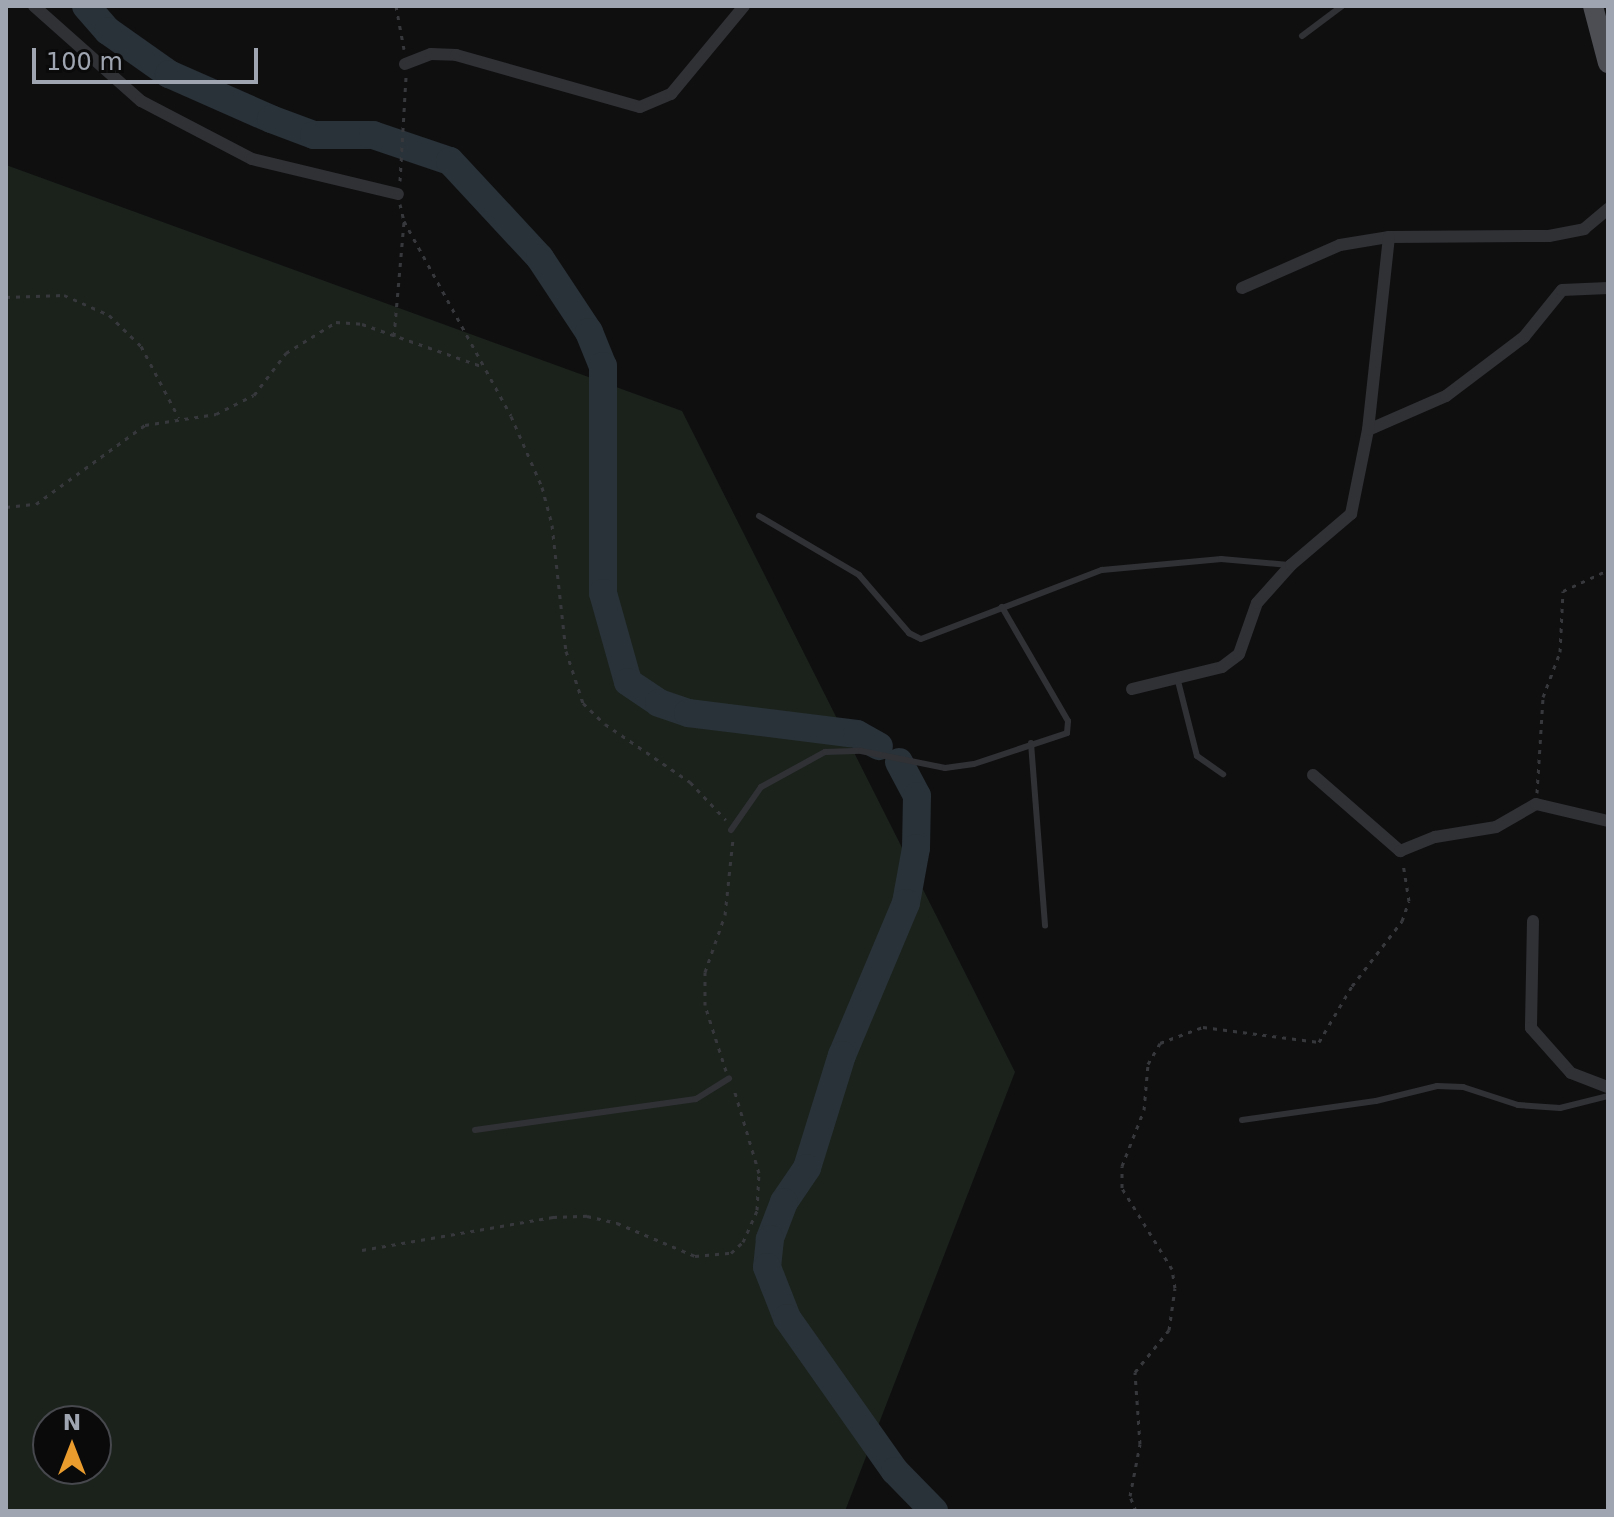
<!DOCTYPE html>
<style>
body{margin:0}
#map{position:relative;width:1614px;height:1517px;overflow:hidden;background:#0f0f10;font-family:"DejaVu Sans",sans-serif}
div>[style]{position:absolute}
.green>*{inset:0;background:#1b221c}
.river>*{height:28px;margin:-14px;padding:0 14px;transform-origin:14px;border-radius:14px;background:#293238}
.path>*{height:3px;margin-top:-1.5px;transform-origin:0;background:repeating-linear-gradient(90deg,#36383c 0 4px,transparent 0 10px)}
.lane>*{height:6px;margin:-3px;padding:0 3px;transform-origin:3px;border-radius:3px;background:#303135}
.street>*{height:12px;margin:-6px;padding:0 6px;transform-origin:6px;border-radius:6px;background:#303135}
.primary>*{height:20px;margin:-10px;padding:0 10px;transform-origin:10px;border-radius:10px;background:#4c4e54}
span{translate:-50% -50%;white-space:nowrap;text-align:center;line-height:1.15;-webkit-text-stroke:6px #0a0a0b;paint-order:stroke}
.frame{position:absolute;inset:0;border:8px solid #a0a6b1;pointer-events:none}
.north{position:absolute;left:32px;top:1405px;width:80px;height:80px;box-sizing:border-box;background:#0a0a0b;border:2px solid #46484d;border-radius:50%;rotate:0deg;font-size:22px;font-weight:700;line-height:32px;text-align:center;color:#a0a6b1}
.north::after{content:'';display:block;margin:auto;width:28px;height:36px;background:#ea9d2d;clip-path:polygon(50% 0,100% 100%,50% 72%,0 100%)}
.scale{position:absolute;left:32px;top:48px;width:226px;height:36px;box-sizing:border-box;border:4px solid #a0a6b1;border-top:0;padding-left:10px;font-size:24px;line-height:28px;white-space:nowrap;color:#a0a6b1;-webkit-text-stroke:6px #0a0a0b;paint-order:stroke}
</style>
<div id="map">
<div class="green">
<div style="clip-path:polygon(evenodd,6px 165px,682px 411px,1015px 1072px,845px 1511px,6px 1511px,6px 165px,48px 1421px,96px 1421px,96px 1469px,48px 1469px,48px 1421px)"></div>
</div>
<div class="river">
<div style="left:86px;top:6px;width:33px;rotate:49deg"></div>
<div style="left:108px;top:31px;width:75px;rotate:35.2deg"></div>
<div style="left:169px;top:74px;width:111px;rotate:23.8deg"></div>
<div style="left:271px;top:119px;width:46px;rotate:20.4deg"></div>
<div style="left:314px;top:135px;width:59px"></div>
<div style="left:373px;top:135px;width:81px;rotate:18.7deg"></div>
<div style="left:450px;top:161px;width:132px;rotate:47.1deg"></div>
<div style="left:540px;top:258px;width:89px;rotate:56.5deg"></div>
<div style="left:589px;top:332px;width:37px;rotate:68deg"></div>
<div style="left:603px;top:366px;width:227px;rotate:90deg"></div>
<div style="left:603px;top:593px;width:92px;rotate:74.3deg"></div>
<div style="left:628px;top:682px;width:37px;rotate:34deg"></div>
<div style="left:659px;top:703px;width:31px;rotate:19deg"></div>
<div style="left:688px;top:713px;width:170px;rotate:7.1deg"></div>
<div style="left:857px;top:734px;width:25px;rotate:29deg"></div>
<div style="left:899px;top:762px;width:38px;rotate:62deg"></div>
<div style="left:917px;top:796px;width:52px;rotate:91.1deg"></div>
<div style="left:916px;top:848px;width:56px;rotate:100.3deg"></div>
<div style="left:906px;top:903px;width:165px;rotate:112.8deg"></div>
<div style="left:842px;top:1055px;width:118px;rotate:107.2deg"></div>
<div style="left:807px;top:1168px;width:41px;rotate:124.1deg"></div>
<div style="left:784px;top:1202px;width:40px;rotate:111deg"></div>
<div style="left:770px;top:1239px;width:28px;rotate:96deg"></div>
<div style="left:767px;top:1267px;width:55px;rotate:68.6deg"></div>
<div style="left:787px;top:1318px;width:187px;rotate:54.8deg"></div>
<div style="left:895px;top:1471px;width:56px;rotate:45.7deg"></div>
</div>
<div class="path">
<div style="left:396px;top:6px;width:44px;rotate:79.5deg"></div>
<div style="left:400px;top:181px;width:104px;rotate:-86.7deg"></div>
<div style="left:400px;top:204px;width:17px;rotate:77deg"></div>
<div style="left:404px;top:221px;width:222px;rotate:61.2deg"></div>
<div style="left:511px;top:416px;width:77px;rotate:66.4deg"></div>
<div style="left:542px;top:487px;width:39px;rotate:75deg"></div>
<div style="left:552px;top:525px;width:127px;rotate:83.7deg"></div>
<div style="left:566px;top:651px;width:55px;rotate:71.9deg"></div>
<div style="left:583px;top:703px;width:30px;rotate:44deg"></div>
<div style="left:605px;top:724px;width:103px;rotate:34.3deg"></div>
<div style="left:690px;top:782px;width:52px;rotate:46.5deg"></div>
<div style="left:6px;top:297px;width:58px;rotate:-2deg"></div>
<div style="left:64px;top:295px;width:49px;rotate:24deg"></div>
<div style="left:109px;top:315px;width:45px;rotate:44.1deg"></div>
<div style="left:141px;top:346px;width:81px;rotate:62.2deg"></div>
<div style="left:394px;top:336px;width:115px;rotate:-85deg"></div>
<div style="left:6px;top:507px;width:30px;rotate:-6deg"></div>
<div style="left:36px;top:504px;width:135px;rotate:-35.9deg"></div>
<div style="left:145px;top:425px;width:72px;rotate:-8.8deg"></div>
<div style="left:216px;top:414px;width:42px;rotate:-26.6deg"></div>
<div style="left:254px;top:395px;width:53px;rotate:-52.7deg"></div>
<div style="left:286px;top:353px;width:59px;rotate:-31.8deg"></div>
<div style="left:336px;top:322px;width:26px;rotate:4deg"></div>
<div style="left:362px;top:324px;width:129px;rotate:19.4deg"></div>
<div style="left:1537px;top:793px;width:96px;rotate:-86.4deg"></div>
<div style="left:1543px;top:697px;width:48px;rotate:-69.3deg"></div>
<div style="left:1560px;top:652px;width:61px;rotate:-87.2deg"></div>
<div style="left:1563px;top:591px;width:50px;rotate:-25deg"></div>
<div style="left:726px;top:1071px;width:69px;rotate:-107.7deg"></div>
<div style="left:705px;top:1005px;width:33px;rotate:-90deg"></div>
<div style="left:705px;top:972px;width:60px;rotate:-70.7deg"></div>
<div style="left:725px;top:915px;width:76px;rotate:-84deg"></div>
<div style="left:362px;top:1250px;width:194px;rotate:-9.8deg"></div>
<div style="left:553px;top:1217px;width:34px;rotate:-2deg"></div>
<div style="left:587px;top:1216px;width:31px;rotate:13deg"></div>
<div style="left:617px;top:1223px;width:85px;rotate:22.9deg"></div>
<div style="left:695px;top:1256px;width:36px;rotate:-5deg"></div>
<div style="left:731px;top:1253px;width:16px;rotate:-43deg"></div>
<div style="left:743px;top:1242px;width:35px;rotate:-66deg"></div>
<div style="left:757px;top:1210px;width:37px;rotate:-87deg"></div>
<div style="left:759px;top:1173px;width:88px;rotate:-106.6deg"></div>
<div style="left:1136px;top:1511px;width:16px;rotate:-112deg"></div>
<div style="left:1130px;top:1496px;width:53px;rotate:-79.1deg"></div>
<div style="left:1140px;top:1444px;width:72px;rotate:-94deg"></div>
<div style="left:1135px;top:1372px;width:54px;rotate:-51deg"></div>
<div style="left:1169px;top:1330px;width:42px;rotate:-81.9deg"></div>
<div style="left:1175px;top:1288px;width:19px;rotate:-99deg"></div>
<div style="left:1172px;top:1269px;width:95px;rotate:-121.7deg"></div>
<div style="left:1122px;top:1188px;width:22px;rotate:-90deg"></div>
<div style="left:1122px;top:1166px;width:60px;rotate:-68.6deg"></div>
<div style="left:1144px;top:1110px;width:46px;rotate:-85deg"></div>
<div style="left:1148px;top:1064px;width:24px;rotate:-60deg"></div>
<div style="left:1160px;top:1043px;width:46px;rotate:-20.4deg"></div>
<div style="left:1203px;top:1027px;width:117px;rotate:7.4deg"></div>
<div style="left:1319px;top:1042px;width:65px;rotate:-59.5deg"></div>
<div style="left:1352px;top:986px;width:82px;rotate:-52.4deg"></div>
<div style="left:1402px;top:921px;width:21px;rotate:-71deg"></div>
<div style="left:1409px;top:901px;width:39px;rotate:-99deg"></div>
</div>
<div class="lane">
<div style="left:1302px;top:36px;width:50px;rotate:-36.9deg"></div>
<div style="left:759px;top:516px;width:116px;rotate:30.5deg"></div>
<div style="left:859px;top:575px;width:77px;rotate:49.2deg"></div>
<div style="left:909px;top:633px;width:13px;rotate:27deg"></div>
<div style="left:921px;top:639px;width:194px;rotate:-20.9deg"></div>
<div style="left:1102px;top:570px;width:120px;rotate:-5.3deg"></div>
<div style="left:1221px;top:559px;width:68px;rotate:5deg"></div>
<div style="left:1178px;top:681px;width:77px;rotate:75.8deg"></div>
<div style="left:1197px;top:756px;width:32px;rotate:35deg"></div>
<div style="left:1031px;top:743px;width:183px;rotate:85.6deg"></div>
<div style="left:731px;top:830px;width:52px;rotate:-55.1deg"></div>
<div style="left:761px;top:787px;width:73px;rotate:-28.7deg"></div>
<div style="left:825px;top:752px;width:36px;rotate:-2deg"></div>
<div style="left:861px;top:751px;width:86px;rotate:11.4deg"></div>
<div style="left:945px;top:768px;width:29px;rotate:-8deg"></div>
<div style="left:974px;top:764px;width:98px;rotate:-18.4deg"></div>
<div style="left:1067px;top:733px;width:12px;rotate:-85deg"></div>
<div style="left:1068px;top:721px;width:132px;rotate:-120.1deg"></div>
<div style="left:1242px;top:1120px;width:135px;rotate:-8.1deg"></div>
<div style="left:1376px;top:1101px;width:63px;rotate:-13.8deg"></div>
<div style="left:1437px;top:1086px;width:26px;rotate:2deg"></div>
<div style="left:1463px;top:1087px;width:58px;rotate:18.1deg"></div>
<div style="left:1518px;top:1105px;width:42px;rotate:4.1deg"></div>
<div style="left:1560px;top:1108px;width:49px;rotate:-14deg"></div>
<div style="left:475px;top:1130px;width:223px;rotate:-8deg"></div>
<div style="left:696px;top:1099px;width:39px;rotate:-32deg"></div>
</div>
<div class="street">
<div style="left:34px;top:6px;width:143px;rotate:41.6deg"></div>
<div style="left:141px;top:101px;width:125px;rotate:27.6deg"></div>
<div style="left:252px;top:159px;width:150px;rotate:13.5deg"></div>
<div style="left:405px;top:64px;width:28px;rotate:-21deg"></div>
<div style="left:431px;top:54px;width:25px;rotate:2deg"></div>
<div style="left:456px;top:55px;width:191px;rotate:15.8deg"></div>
<div style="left:640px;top:107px;width:34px;rotate:-23deg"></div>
<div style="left:671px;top:94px;width:114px;rotate:-50.3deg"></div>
<div style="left:1242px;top:288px;width:107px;rotate:-23.7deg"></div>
<div style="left:1340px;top:245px;width:50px;rotate:-9.3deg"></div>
<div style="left:1389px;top:237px;width:160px;rotate:-0.4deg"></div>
<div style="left:1549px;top:236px;width:36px;rotate:-11deg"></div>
<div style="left:1584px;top:229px;width:31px;rotate:-40deg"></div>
<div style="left:1368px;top:430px;width:85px;rotate:-23.6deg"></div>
<div style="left:1446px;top:396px;width:98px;rotate:-37.1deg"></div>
<div style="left:1524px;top:337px;width:60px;rotate:-51deg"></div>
<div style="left:1562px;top:290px;width:46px;rotate:-2.5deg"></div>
<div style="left:1132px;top:689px;width:93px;rotate:-13.7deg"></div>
<div style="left:1222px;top:667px;width:21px;rotate:-37deg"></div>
<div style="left:1239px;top:654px;width:54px;rotate:-70.6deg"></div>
<div style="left:1257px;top:603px;width:51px;rotate:-48.2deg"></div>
<div style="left:1291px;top:565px;width:79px;rotate:-40.4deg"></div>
<div style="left:1351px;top:514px;width:86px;rotate:-78.6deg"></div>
<div style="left:1368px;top:430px;width:194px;rotate:-83.8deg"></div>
<div style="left:1313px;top:775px;width:116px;rotate:41.1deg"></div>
<div style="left:1400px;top:851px;width:38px;rotate:-22deg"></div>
<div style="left:1435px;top:837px;width:62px;rotate:-9.3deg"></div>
<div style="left:1496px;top:827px;width:46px;rotate:-29.9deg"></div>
<div style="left:1536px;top:804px;width:74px;rotate:13.3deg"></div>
<div style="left:1533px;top:921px;width:107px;rotate:91.1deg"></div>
<div style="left:1531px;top:1028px;width:60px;rotate:48.4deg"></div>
<div style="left:1571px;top:1073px;width:40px;rotate:21deg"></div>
</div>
<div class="primary">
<div style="left:1593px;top:6px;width:59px;rotate:75.3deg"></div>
</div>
<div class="frame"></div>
<div class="north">N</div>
<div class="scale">100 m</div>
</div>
